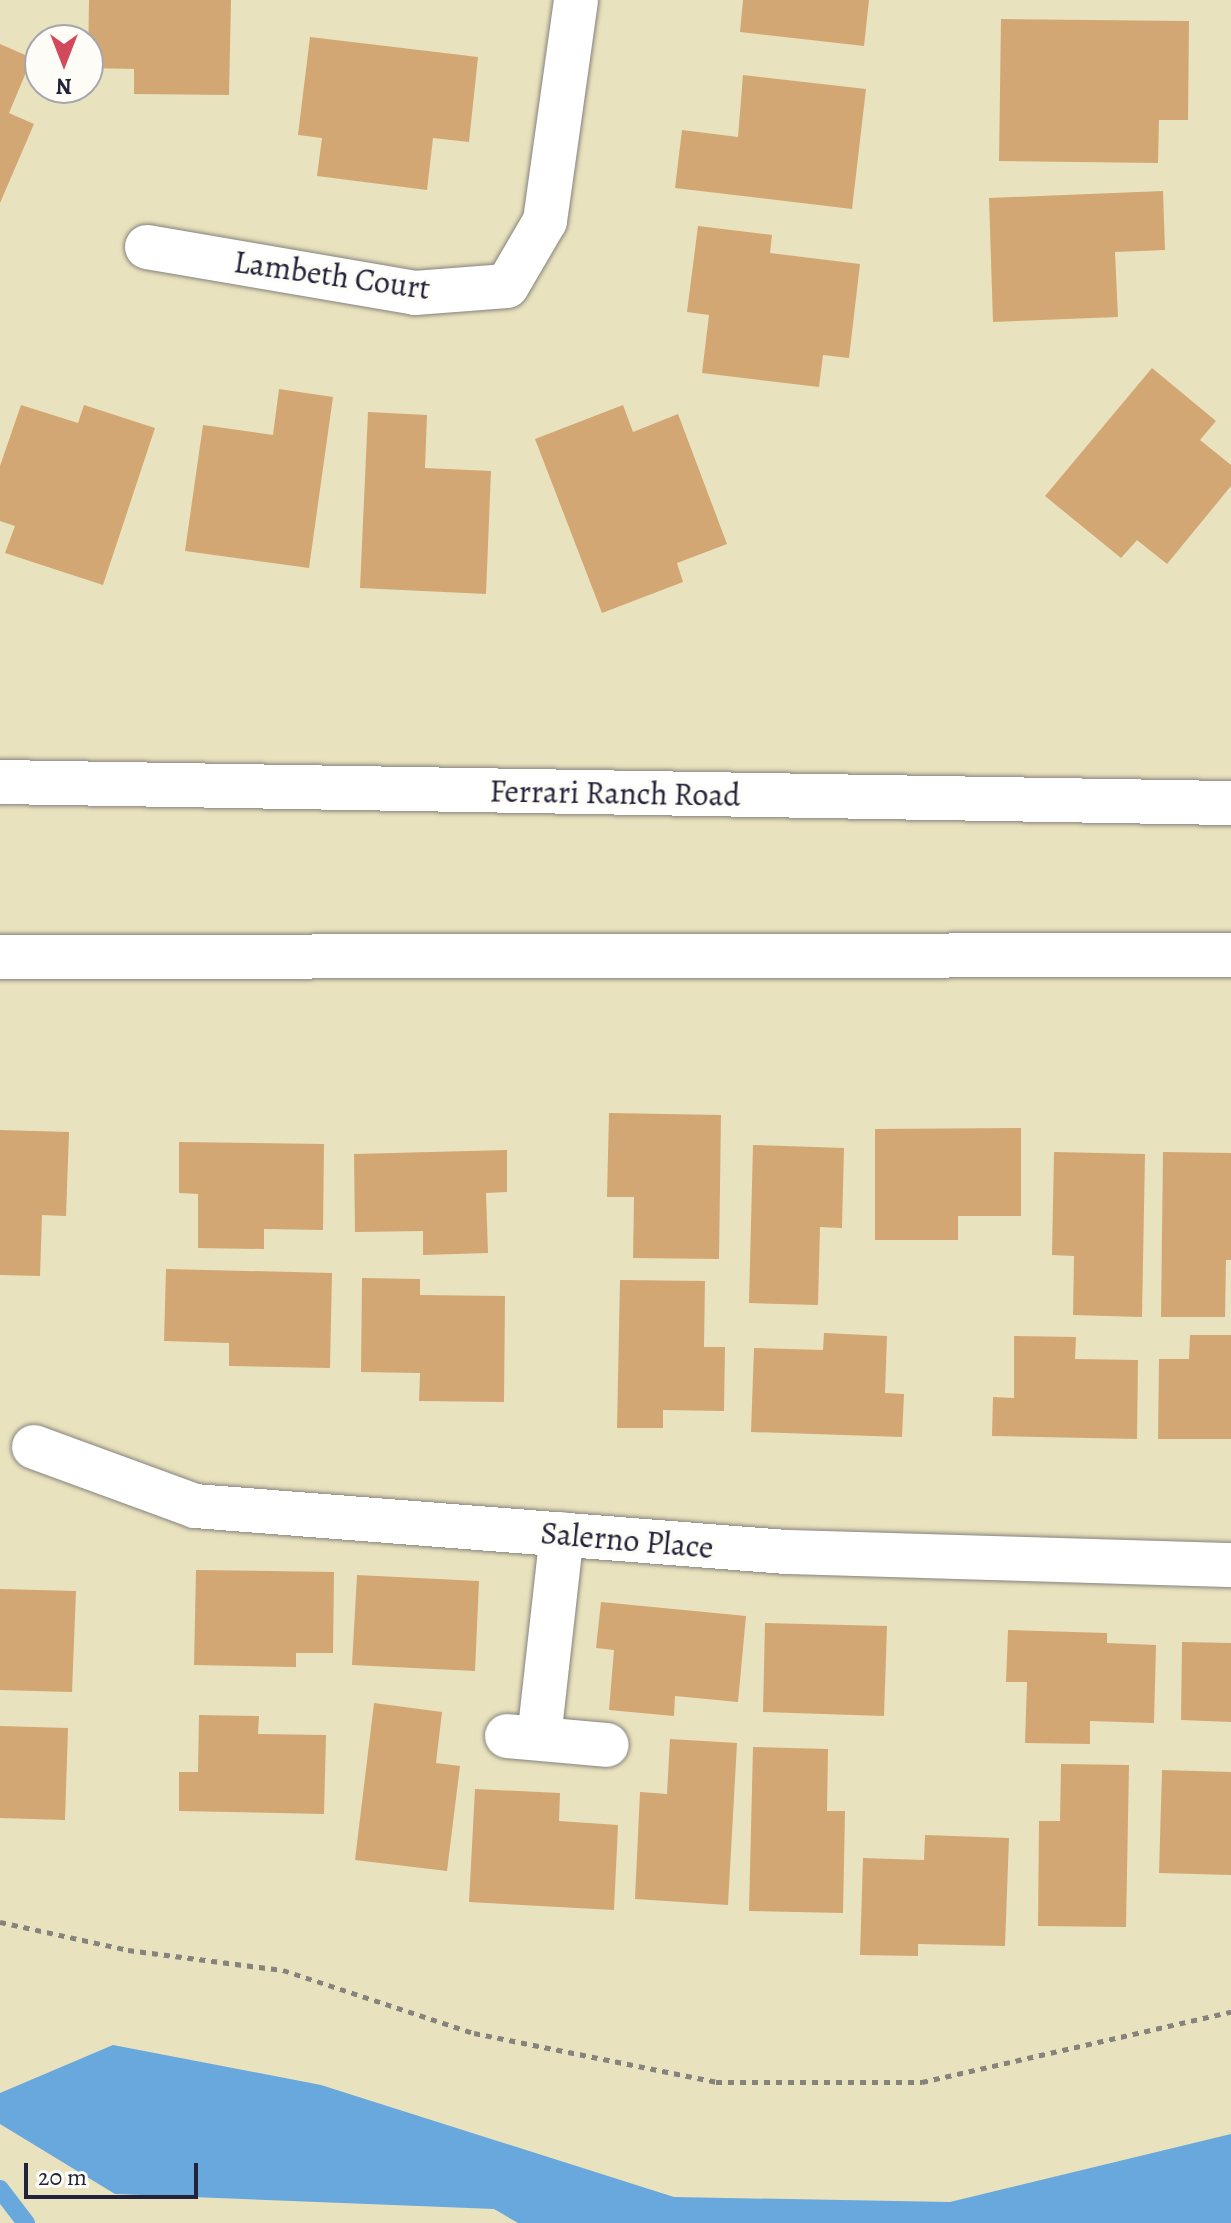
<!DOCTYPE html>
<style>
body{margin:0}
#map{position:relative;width:1231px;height:2223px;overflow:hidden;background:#e9e2be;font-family:Alegreya,serif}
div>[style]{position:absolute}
.water>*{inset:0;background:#69a8dc}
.stream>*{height:18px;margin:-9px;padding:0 9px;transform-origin:9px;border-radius:9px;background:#69a8dc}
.building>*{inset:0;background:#d3a774}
.path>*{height:5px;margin-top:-2.5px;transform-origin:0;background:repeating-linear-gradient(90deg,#86827c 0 6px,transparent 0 12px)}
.roads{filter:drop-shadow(0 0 2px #86827c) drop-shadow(0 0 2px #86827c)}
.minor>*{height:44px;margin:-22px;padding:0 22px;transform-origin:22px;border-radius:22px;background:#fff}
span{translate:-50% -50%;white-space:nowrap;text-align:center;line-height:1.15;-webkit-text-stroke:7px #fdfcf7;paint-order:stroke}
.street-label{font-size:32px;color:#22223b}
.north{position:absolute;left:24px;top:24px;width:80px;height:80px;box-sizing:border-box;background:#fdfcf7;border:2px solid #a5a5ac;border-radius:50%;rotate:180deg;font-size:22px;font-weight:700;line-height:32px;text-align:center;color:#22223b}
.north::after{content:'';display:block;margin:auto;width:28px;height:36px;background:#d1495b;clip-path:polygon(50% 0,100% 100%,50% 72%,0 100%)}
.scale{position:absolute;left:24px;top:2163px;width:174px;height:36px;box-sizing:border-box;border:4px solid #22223b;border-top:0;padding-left:10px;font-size:24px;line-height:28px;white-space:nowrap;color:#22223b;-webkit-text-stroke:6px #fdfcf7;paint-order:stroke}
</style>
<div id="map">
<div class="water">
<div style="clip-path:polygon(113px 2045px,321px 2085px,674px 2197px,950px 2202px,1231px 2134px,1231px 2223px,518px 2223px,494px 2209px,115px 2194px,0 2124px,0 2093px)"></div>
</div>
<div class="stream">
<div style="left:0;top:2189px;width:43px;rotate:52.6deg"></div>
</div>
<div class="building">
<div style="clip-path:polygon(89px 0,231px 0,229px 95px,134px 94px,134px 69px,88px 68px)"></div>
<div style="clip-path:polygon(743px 0,869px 0,864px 46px,740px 32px)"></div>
<div style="clip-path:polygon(1001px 19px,1189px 21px,1188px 120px,1159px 120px,1158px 163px,999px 161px)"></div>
<div style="clip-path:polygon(310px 37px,478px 57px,469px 142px,433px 138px,427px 190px,317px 176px,322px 138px,298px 135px)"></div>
<div style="clip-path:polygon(0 44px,32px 58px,9px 113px,34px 124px,0 203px)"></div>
<div style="clip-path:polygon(743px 75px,866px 89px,852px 209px,675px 188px,682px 130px,738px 137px)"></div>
<div style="clip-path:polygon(1163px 191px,1165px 250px,1115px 252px,1118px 317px,993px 322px,989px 198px)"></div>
<div style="clip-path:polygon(698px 226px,772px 235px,770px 253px,860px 264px,849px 358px,823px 355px,819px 387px,702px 373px,709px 315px,687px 312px)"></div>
<div style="clip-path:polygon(1152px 368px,1216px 421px,1200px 440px,1231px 465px,1231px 486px,1167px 564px,1137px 540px,1121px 558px,1045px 496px)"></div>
<div style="clip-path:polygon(279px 389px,333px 397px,309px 568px,185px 551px,203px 425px,273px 435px)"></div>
<div style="clip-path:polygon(21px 405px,78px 423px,84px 405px,155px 428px,103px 585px,5px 553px,15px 526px,0 521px,0 466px)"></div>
<div style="clip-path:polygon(623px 405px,633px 432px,678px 414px,727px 544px,677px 563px,683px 582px,602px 613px,535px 439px)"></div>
<div style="clip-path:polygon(368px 412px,427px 415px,425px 468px,491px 471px,486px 594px,360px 588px)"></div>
<div style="clip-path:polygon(609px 1113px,721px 1115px,719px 1259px,633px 1258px,634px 1197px,607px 1197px)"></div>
<div style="clip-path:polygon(1021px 1128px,1021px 1216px,958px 1216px,958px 1240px,875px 1240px,875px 1129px)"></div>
<div style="clip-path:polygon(0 1130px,69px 1132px,66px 1216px,42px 1215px,40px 1276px,0 1275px)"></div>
<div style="clip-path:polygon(179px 1142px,324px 1144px,323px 1230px,264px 1229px,264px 1249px,198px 1248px,198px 1194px,179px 1193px)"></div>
<div style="clip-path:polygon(753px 1145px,844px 1148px,842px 1228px,820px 1227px,818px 1305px,749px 1303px)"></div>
<div style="clip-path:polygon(507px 1150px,507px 1192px,486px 1193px,488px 1253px,423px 1255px,423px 1231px,355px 1232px,354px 1154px)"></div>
<div style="clip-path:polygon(1054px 1152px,1145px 1154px,1142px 1317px,1073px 1315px,1074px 1256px,1052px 1255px)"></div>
<div style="clip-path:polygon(1163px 1152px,1231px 1153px,1231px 1260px,1226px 1260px,1225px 1317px,1161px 1317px)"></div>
<div style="clip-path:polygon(166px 1269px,332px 1273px,330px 1368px,229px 1366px,229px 1343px,164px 1341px)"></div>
<div style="clip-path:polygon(362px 1278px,420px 1279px,420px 1295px,505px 1296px,504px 1402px,419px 1401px,420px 1373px,361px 1372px)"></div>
<div style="clip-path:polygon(620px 1280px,705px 1281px,704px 1347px,725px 1347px,724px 1411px,663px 1410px,663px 1428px,617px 1428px)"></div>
<div style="clip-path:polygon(824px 1333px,887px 1336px,885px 1393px,904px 1394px,902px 1437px,751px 1432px,754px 1348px,823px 1350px)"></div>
<div style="clip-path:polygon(1190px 1335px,1231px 1335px,1231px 1439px,1158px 1439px,1159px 1359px,1189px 1359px)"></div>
<div style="clip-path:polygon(1014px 1336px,1076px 1337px,1075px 1359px,1138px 1360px,1137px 1439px,992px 1436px,993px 1397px,1014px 1398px)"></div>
<div style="clip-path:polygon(196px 1570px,334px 1572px,333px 1653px,296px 1653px,296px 1667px,194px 1665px)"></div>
<div style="clip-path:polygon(357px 1575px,479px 1581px,475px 1671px,352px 1665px)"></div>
<div style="clip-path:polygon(0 1589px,76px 1591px,72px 1692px,0 1690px)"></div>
<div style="clip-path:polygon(601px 1602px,746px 1616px,738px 1702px,675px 1696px,674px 1716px,609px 1710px,614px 1650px,596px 1648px)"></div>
<div style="clip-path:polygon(765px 1623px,887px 1626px,884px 1716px,763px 1712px)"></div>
<div style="clip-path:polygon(1008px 1630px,1107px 1633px,1107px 1643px,1156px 1645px,1154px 1723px,1090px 1721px,1090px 1744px,1025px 1743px,1027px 1682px,1006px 1682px)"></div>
<div style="clip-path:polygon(1182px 1642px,1231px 1643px,1231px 1722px,1181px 1720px)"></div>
<div style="clip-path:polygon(374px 1703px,442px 1712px,436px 1763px,460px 1766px,447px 1871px,355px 1860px)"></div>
<div style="clip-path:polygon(199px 1715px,259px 1716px,258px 1734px,326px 1735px,324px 1814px,179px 1811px,179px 1772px,198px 1772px)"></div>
<div style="clip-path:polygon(0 1726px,68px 1728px,65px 1820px,0 1818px)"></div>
<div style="clip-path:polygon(670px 1739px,737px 1743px,728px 1905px,635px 1899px,640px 1792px,667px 1794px)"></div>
<div style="clip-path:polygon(753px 1747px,828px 1749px,827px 1811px,845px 1811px,843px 1913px,749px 1911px)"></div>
<div style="clip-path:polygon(1061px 1764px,1129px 1765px,1126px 1927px,1038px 1926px,1039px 1821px,1060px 1821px)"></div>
<div style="clip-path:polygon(1162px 1770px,1231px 1772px,1231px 1875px,1159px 1873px)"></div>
<div style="clip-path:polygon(475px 1789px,560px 1793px,559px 1821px,618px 1825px,614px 1910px,469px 1902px)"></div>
<div style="clip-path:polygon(925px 1835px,1009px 1838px,1005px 1946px,918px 1944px,918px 1956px,860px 1955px,863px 1858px,924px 1860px)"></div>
</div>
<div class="path">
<div style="left:0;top:1922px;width:131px;rotate:12.3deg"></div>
<div style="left:128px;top:1950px;width:156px;rotate:7.4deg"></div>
<div style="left:283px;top:1970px;width:201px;rotate:18.3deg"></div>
<div style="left:474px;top:2033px;width:247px;rotate:11.4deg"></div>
<div style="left:716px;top:2082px;width:206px"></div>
<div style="left:922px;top:2082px;width:317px;rotate:-12.8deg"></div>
</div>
<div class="roads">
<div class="minor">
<div style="left:147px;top:247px;width:272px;rotate:9.7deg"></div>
<div style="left:415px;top:293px;width:92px;rotate:-4.4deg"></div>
<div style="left:507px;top:286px;width:75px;rotate:-59.7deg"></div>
<div style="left:545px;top:221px;width:223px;rotate:-82deg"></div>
<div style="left:0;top:782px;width:1231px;rotate:0.98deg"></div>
<div style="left:0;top:957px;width:1231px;rotate:-0.09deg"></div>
<div style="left:34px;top:1447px;width:171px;rotate:20.1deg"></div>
<div style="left:195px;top:1506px;width:593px;rotate:4.45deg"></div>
<div style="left:786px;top:1552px;width:445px;rotate:1.7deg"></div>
<div style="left:507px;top:1736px;width:100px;rotate:5.1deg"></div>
<div style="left:539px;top:1738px;width:205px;rotate:-83.6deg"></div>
</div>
</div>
<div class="street-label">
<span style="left:332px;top:275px;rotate:8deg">Lambeth Court</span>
<span style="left:615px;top:793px;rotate:1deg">Ferrari Ranch Road</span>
<span style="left:627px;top:1540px;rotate:5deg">Salerno Place</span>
</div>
<div class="north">N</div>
<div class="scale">20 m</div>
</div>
